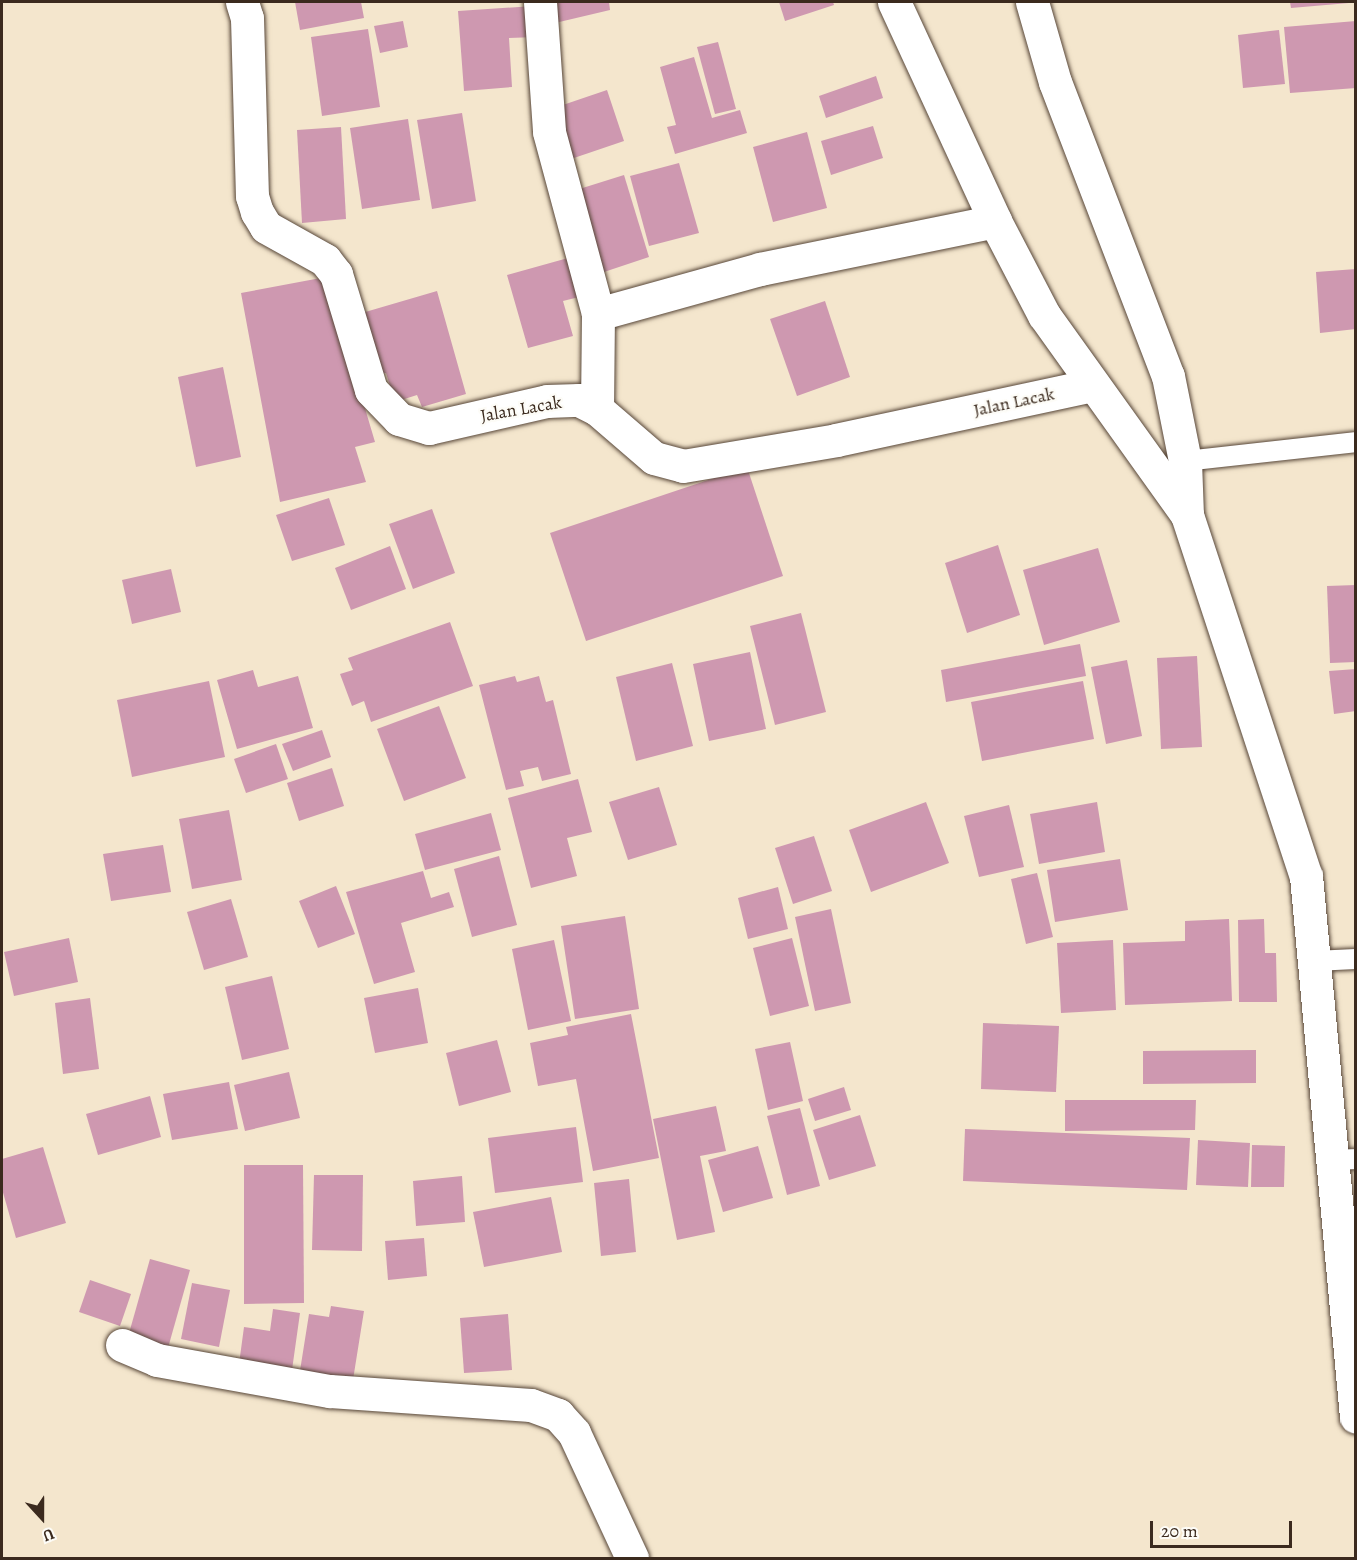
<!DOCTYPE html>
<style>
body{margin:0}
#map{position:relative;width:1357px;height:1560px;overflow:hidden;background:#f4e6cd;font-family:Alegreya,serif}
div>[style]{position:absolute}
.building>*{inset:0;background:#ce98b0}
.roads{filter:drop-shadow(0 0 2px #574638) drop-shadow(0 0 2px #574638)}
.service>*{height:20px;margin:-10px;padding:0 10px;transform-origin:10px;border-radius:10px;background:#fff}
.minor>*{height:33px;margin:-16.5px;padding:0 16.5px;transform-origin:16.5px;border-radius:16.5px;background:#fff}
span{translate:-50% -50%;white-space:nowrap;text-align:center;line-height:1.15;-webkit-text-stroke:4.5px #fdfcf7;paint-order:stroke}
.street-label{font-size:18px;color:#3b2a1e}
.frame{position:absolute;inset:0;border:3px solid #3b2a1e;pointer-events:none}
.north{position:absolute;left:12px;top:1488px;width:60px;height:60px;-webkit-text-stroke:4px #fdfcf7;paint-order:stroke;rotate:159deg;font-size:16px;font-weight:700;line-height:24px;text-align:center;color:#3b2a1e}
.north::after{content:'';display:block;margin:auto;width:21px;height:27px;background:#3b2a1e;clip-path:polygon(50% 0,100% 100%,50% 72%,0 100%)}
.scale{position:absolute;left:1150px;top:1521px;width:142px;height:27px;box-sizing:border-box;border:3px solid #3b2a1e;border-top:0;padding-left:8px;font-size:18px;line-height:21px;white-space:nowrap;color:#3b2a1e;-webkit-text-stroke:4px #fdfcf7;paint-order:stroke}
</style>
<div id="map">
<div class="building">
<div style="clip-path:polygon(295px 2px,361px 2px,364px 18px,300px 30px)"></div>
<div style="clip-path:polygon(550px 2px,609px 2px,610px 10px,555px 23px)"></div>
<div style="clip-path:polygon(779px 2px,833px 2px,834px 5px,785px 21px)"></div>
<div style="clip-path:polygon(1290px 2px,1349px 2px,1349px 3px,1291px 8px)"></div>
<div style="clip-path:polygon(534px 6px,536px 37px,509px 38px,512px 87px,464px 91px,458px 11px)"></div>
<div style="clip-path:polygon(403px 21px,408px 47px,380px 53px,374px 26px)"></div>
<div style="clip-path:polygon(1356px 21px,1356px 88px,1290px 93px,1284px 27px)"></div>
<div style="clip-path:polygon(368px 29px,380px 107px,322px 116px,311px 37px)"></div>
<div style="clip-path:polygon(1279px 30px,1285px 84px,1243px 88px,1238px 35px)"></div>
<div style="clip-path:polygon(718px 42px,736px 109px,715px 114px,697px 47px)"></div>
<div style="clip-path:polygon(694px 57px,712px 118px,740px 110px,747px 133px,675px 154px,667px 127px,676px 125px,660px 67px)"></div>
<div style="clip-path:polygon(876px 76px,883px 98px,826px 118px,819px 96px)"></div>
<div style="clip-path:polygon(607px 90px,624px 141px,571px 159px,554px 108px)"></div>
<div style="clip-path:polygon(462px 113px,476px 201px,432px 209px,417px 120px)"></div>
<div style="clip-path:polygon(408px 119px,420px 200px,362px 209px,350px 128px)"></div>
<div style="clip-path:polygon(873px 126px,883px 158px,831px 175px,821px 141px)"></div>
<div style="clip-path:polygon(341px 127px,346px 219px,302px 223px,297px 130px)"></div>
<div style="clip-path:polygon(807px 132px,827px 208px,773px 222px,753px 147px)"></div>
<div style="clip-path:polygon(679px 163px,699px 233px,649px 246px,630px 176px)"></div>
<div style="clip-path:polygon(624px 175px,649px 257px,598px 274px,573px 191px)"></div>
<div style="clip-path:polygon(568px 258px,579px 297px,563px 301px,573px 336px,528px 348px,507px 275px)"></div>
<div style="clip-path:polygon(1356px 269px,1356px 329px,1320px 333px,1316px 272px)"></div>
<div style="clip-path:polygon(326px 277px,375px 442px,355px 447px,366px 482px,280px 502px,241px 293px)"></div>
<div style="clip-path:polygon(437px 291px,466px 394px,422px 407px,417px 395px,395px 402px,386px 373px,372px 376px,355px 315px)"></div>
<div style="clip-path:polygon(825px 301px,850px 377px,797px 396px,770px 319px)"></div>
<div style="clip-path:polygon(223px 367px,241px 457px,196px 467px,178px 377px)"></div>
<div style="clip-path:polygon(747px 467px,783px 576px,586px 641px,550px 533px)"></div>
<div style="clip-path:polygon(329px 498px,345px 545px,292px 561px,276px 515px)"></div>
<div style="clip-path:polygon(432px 509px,455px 573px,413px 589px,389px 524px)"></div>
<div style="clip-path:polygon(998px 545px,1020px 615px,967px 633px,945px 563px)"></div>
<div style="clip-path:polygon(390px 546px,406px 589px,351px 610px,335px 568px)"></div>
<div style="clip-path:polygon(1098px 548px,1120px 622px,1044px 645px,1023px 570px)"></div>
<div style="clip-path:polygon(171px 569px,181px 612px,132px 624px,122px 580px)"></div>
<div style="clip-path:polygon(1356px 585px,1356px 662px,1330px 663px,1327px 586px)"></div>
<div style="clip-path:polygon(801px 613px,826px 712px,775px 725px,750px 626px)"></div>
<div style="clip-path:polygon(450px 622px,473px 686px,371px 722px,364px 701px,352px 706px,340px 674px,353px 670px,348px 658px)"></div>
<div style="clip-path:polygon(1080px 644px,1086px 676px,946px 702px,941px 670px)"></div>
<div style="clip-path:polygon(750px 652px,766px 729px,709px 741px,693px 664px)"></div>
<div style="clip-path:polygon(1197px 656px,1202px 747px,1161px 749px,1157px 658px)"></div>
<div style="clip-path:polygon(1127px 660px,1142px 736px,1106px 744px,1091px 667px)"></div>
<div style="clip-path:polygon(672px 663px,693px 746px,636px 761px,616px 677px)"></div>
<div style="clip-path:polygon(1356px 669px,1356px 711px,1334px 714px,1329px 671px)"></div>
<div style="clip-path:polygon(253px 670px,258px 687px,298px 676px,313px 728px,237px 749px,217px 680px)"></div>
<div style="clip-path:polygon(515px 676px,517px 682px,539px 676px,546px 702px,553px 700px,571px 774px,542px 781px,538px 767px,520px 771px,524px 786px,506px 790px,479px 685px)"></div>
<div style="clip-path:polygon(209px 681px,225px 757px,132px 777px,117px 700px)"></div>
<div style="clip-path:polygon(1083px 681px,1094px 739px,982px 761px,971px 702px)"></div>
<div style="clip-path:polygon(439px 706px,466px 778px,404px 801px,377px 729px)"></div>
<div style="clip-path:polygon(322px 730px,331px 757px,293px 771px,282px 744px)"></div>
<div style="clip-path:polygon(276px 744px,288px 779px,246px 793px,234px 759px)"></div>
<div style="clip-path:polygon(332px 768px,344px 806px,299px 821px,287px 783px)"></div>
<div style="clip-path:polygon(578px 779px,592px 832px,567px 838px,577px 876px,531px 888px,508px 798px)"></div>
<div style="clip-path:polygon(659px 787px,677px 845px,628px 860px,609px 802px)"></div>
<div style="clip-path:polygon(926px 802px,949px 863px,871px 892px,849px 830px)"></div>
<div style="clip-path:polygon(1097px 802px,1105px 852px,1039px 864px,1030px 814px)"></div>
<div style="clip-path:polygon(1009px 805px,1024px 867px,979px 877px,964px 816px)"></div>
<div style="clip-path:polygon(229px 810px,242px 880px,192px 889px,179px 819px)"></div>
<div style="clip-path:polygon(491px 813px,501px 850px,425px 870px,415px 834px)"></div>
<div style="clip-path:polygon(814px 836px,832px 891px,793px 904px,775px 848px)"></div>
<div style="clip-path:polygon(163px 845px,171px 892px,111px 901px,103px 854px)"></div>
<div style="clip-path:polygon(499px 856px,517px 925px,472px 937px,454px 869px)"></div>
<div style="clip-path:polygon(1120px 859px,1128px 910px,1055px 922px,1047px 870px)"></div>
<div style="clip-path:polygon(423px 871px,431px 898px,449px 892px,454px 907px,401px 923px,415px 972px,374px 984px,346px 892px)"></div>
<div style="clip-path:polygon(1037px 873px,1053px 937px,1026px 944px,1011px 879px)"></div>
<div style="clip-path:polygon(336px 886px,355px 934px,318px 948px,299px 901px)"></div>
<div style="clip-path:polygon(778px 887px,788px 929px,748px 939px,738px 898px)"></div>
<div style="clip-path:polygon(231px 899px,248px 957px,204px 970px,187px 912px)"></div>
<div style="clip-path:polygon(831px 909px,851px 1003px,815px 1011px,795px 917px)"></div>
<div style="clip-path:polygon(625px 916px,639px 1009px,575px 1019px,561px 926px)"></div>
<div style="clip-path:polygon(1229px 919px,1232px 1001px,1125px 1005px,1123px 943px,1185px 941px,1185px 921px)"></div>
<div style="clip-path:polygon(1264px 919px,1265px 953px,1276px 953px,1277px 1002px,1239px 1002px,1238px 920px)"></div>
<div style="clip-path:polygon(69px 938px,78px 982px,14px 996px,4px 952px)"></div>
<div style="clip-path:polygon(792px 938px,809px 1006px,770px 1016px,753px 948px)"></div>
<div style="clip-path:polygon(554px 940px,571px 1021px,528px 1030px,512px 949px)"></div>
<div style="clip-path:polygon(1113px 940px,1116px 1010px,1061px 1013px,1057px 943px)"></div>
<div style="clip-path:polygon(272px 976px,289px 1049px,242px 1060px,225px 987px)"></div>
<div style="clip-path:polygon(418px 988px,428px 1043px,375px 1053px,364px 998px)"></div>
<div style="clip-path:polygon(90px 998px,99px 1069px,63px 1074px,55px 1003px)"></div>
<div style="clip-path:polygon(631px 1014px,659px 1158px,593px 1171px,576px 1079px,538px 1086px,530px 1043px,568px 1035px,566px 1027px)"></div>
<div style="clip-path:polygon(983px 1023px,1059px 1026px,1056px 1092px,981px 1089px)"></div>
<div style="clip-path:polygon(497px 1040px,511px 1092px,459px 1106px,446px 1053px)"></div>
<div style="clip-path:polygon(790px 1042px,803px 1101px,768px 1110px,755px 1049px)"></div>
<div style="clip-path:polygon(1256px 1050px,1256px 1083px,1143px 1084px,1143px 1051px)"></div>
<div style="clip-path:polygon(289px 1072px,300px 1118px,245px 1131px,234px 1085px)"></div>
<div style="clip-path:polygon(229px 1082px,238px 1129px,172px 1140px,163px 1094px)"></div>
<div style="clip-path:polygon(844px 1087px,851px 1110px,815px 1121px,808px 1099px)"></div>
<div style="clip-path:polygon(150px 1096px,161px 1137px,98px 1155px,86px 1114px)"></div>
<div style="clip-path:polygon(1065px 1100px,1196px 1100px,1195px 1130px,1065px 1131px)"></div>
<div style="clip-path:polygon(716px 1106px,726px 1151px,700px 1156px,715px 1232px,677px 1240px,653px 1119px)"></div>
<div style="clip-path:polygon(800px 1108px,820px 1186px,787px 1195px,767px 1116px)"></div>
<div style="clip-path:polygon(860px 1115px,876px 1166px,829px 1180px,813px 1130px)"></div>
<div style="clip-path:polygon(576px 1127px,583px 1182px,495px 1193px,488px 1138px)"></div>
<div style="clip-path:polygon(965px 1129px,1190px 1138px,1187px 1190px,963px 1181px)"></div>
<div style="clip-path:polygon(1198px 1140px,1250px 1143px,1248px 1187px,1196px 1185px)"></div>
<div style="clip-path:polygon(1252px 1145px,1285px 1146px,1284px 1187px,1251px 1187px)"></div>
<div style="clip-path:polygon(758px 1146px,773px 1198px,723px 1212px,708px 1160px)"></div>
<div style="clip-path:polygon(43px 1147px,66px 1223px,16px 1238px,2px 1189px,2px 1159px)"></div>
<div style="clip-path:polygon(244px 1165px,303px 1165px,304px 1303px,244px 1304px)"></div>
<div style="clip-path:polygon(314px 1175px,363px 1175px,362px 1251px,312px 1250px)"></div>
<div style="clip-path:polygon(462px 1176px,465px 1222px,416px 1226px,413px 1181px)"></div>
<div style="clip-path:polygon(629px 1179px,636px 1252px,601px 1256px,594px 1183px)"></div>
<div style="clip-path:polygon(551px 1197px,562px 1252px,484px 1267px,473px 1212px)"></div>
<div style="clip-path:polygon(424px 1238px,427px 1276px,388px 1280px,385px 1241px)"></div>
<div style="clip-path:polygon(150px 1259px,190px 1270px,166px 1355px,126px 1344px)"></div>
<div style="clip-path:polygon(90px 1280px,131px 1294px,120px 1326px,79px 1312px)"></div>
<div style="clip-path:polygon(192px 1283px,230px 1290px,219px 1347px,181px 1339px)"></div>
<div style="clip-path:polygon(331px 1306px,364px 1311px,352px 1386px,299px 1377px,309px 1314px,329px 1317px)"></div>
<div style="clip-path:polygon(273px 1309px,300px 1313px,292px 1370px,239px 1364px,244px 1327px,270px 1331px)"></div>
<div style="clip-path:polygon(508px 1314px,512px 1370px,464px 1373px,460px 1318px)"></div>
</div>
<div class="roads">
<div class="service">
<div style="left:1185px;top:461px;width:172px;rotate:-6.3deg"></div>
<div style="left:1314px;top:961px;width:42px;rotate:-2.7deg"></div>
<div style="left:1331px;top:1160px;width:25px;rotate:-2deg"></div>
</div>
<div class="minor">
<div style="left:242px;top:2px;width:17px;rotate:73deg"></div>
<div style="left:247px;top:18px;width:178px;rotate:88.4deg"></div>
<div style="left:252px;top:196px;width:17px;rotate:73deg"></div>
<div style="left:257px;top:212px;width:17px;rotate:59deg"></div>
<div style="left:266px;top:227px;width:68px;rotate:29.2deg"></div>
<div style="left:325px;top:260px;width:18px;rotate:52deg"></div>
<div style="left:336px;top:274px;width:121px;rotate:73.2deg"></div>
<div style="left:371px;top:390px;width:40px;rotate:46deg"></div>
<div style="left:399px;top:419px;width:31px;rotate:17deg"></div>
<div style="left:429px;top:428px;width:121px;rotate:-12.9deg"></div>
<div style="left:547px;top:401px;width:32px;rotate:-2deg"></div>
<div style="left:579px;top:400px;width:20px;rotate:27deg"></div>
<div style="left:597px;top:409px;width:75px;rotate:40.7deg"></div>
<div style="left:654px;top:458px;width:30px;rotate:15deg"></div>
<div style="left:683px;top:466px;width:155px;rotate:-9.6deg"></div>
<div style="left:836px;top:440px;width:262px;rotate:-12.1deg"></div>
<div style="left:540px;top:2px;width:130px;rotate:86deg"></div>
<div style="left:549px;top:132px;width:188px;rotate:74.9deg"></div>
<div style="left:894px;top:2px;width:241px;rotate:65.2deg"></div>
<div style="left:995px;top:221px;width:106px;rotate:62.5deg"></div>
<div style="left:1044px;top:315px;width:246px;rotate:54.4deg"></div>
<div style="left:1032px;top:2px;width:83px;rotate:74deg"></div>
<div style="left:1055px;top:82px;width:315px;rotate:69deg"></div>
<div style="left:1168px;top:376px;width:87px;rotate:78.7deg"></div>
<div style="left:1185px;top:461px;width:54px;rotate:87.9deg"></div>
<div style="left:1187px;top:515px;width:380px;rotate:71.8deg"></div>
<div style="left:1306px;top:876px;width:543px;rotate:84.72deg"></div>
<div style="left:597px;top:409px;width:95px;rotate:-89.4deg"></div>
<div style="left:598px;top:314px;width:168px;rotate:-15.5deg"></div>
<div style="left:760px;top:269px;width:240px;rotate:-11.5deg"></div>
<div style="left:122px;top:1345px;width:38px;rotate:23deg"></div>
<div style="left:157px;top:1360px;width:176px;rotate:10.2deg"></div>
<div style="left:330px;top:1391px;width:201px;rotate:4deg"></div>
<div style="left:531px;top:1405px;width:29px;rotate:20deg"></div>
<div style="left:558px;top:1415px;width:24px;rotate:48deg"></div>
<div style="left:574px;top:1433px;width:138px;rotate:65.1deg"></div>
</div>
</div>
<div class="street-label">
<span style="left:1014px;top:402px;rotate:-12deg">Jalan Lacak</span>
<span style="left:521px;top:409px;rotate:-10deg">Jalan Lacak</span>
</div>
<div class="frame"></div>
<div class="north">U</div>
<div class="scale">20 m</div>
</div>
